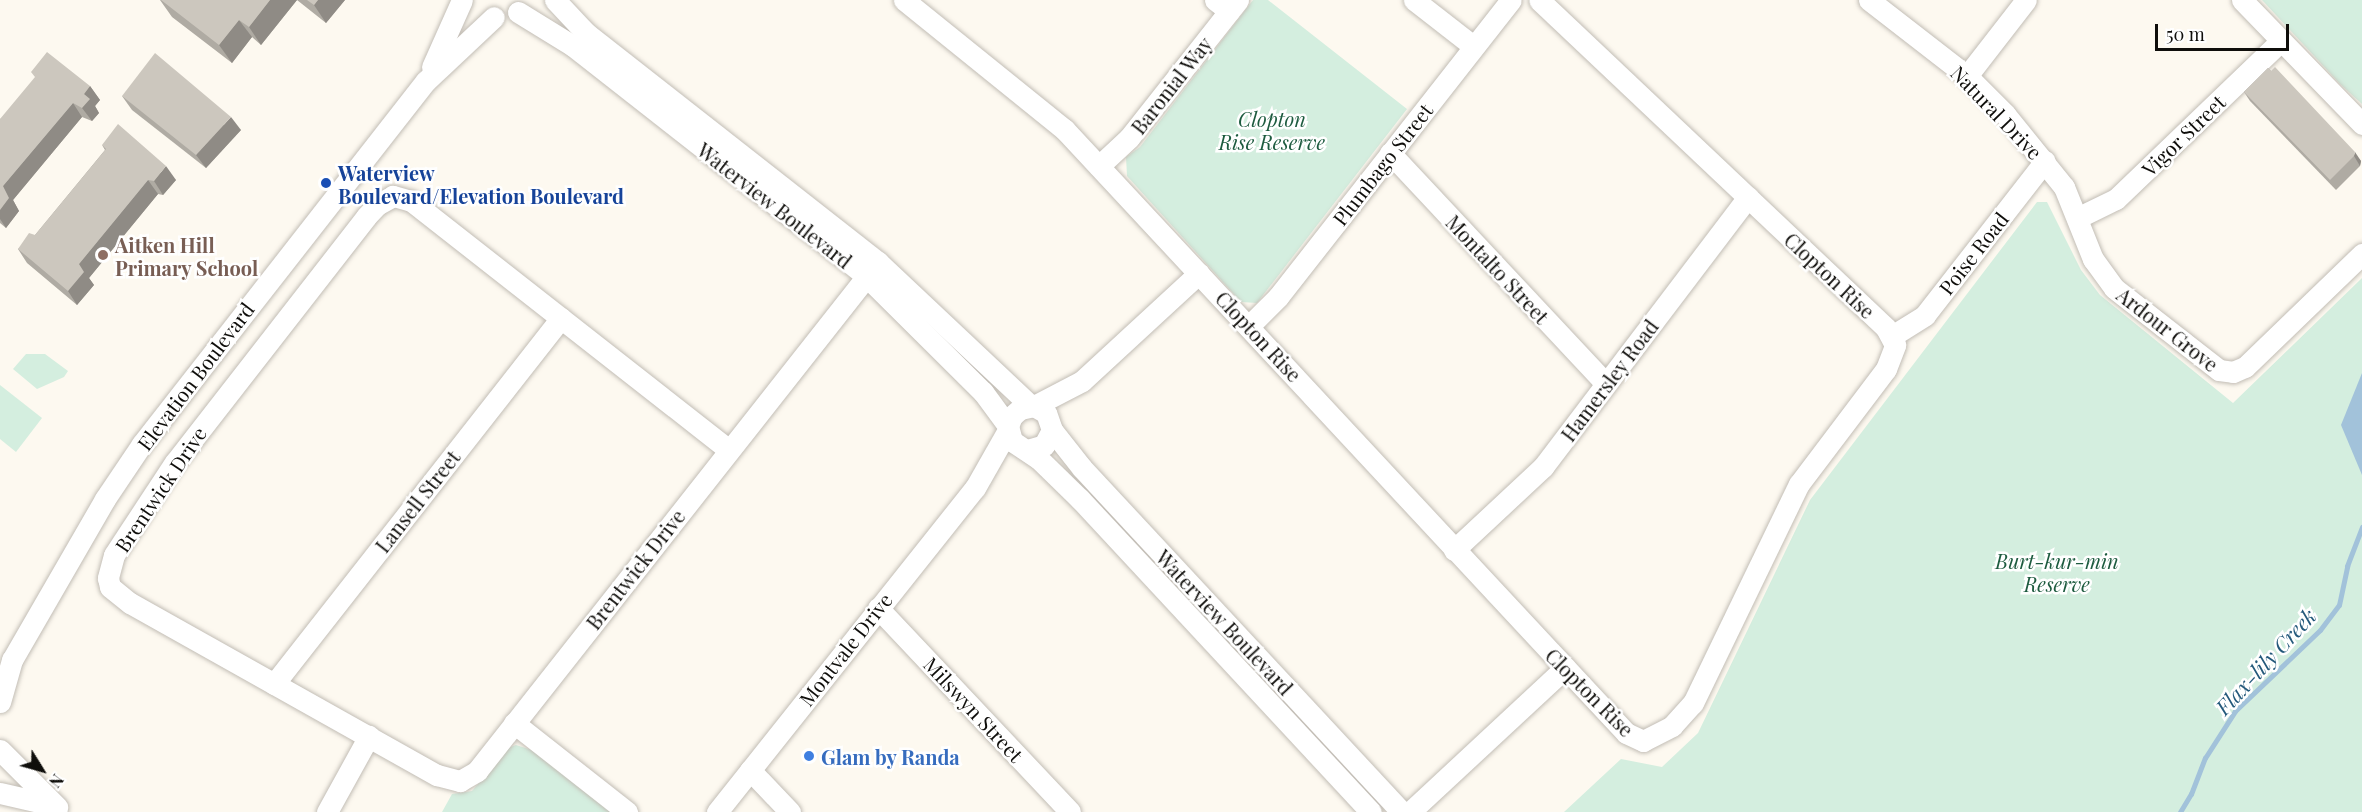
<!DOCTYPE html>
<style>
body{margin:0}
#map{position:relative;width:2362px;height:812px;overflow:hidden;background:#fdf9f0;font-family:"Playfair Display",serif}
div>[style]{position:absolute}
.green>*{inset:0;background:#d4eedf}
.water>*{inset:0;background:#a2c2da}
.stream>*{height:5px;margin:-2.5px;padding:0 2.5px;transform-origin:2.5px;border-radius:2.5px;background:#a2c2da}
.roads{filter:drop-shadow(0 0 2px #c2bdb5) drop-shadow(0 0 2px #c2bdb5)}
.minor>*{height:21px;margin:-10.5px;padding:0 10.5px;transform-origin:10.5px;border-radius:10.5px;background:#fff}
.wall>*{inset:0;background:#afaba3}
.shaded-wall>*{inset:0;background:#8f8b85}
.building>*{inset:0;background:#ccc7be}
.dots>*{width:16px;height:16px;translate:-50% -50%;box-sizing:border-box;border:3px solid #fff;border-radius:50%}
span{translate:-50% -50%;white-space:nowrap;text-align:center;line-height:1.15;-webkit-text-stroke:5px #fff;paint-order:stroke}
.street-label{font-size:20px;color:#0f0e0b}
.park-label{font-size:20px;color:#1d5b3f;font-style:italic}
.transit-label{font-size:20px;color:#164399;font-weight:700}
.left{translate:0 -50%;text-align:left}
.education-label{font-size:20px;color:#785e54;font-weight:700}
.shop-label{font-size:20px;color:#366cbe;font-weight:700}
.water-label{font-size:21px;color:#24597b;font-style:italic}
.north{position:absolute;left:12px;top:740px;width:60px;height:60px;-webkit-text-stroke:4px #fff;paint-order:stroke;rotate:127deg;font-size:16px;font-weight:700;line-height:24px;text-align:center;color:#0f0e0b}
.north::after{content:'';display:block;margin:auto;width:21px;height:27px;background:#0f0e0b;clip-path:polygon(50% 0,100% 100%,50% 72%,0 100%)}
.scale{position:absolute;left:2155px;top:24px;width:134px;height:27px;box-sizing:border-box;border:3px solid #0f0e0b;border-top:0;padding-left:8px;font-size:18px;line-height:21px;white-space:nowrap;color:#0f0e0b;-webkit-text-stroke:4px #fff;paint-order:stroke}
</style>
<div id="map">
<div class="green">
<div style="clip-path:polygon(1253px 0,1268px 0,1407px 109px,1257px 303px,1241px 302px,1127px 176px,1126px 157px,1140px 147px)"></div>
<div style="clip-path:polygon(2262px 0,2362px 0,2362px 104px,2340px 84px)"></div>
<div style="clip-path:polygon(2037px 202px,2047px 202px,2081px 270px,2100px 295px,2233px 403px,2362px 278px,2362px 812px,1564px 812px,1621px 759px,1662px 767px,1698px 733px,1810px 500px)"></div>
<div style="clip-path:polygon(26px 354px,45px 354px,68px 371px,64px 377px,37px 389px,13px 369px)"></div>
<div style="clip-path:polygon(0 385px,42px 418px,16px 452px,0 439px)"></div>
<div style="clip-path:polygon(516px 745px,538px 752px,614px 812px,442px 812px,452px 794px,472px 791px,508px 748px)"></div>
</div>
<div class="water">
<div style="clip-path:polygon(2362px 373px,2362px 475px,2341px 425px)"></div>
</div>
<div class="stream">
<div style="left:2180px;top:812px;width:21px;rotate:-59deg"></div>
<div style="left:2191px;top:794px;width:39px;rotate:-69deg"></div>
<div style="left:2205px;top:758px;width:56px;rotate:-57.4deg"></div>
<div style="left:2235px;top:711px;width:117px;rotate:-43.6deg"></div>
<div style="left:2320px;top:630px;width:31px;rotate:-53deg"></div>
<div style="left:2339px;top:605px;width:40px;rotate:-78deg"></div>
<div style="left:2347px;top:566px;width:42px;rotate:-69deg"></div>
</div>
<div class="roads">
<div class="minor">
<div style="left:555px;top:0;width:45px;rotate:46.8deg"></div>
<div style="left:586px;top:33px;width:371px;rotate:38.1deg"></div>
<div style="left:878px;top:262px;width:210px;rotate:43.3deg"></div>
<div style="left:904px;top:0;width:206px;rotate:38.9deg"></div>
<div style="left:1064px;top:129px;width:825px;rotate:47.06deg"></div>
<div style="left:1626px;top:733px;width:19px;rotate:25deg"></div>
<div style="left:1643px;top:741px;width:33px;rotate:-27deg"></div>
<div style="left:1672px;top:726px;width:31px;rotate:-48deg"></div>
<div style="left:1693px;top:703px;width:243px;rotate:-64.2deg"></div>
<div style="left:1799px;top:484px;width:144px;rotate:-52.9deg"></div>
<div style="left:1886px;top:369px;width:26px;rotate:-69deg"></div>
<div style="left:1895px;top:345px;width:19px;rotate:-118deg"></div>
<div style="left:1886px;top:328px;width:477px;rotate:-136.6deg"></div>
<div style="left:1215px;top:0;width:18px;rotate:38deg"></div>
<div style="left:1414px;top:0;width:75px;rotate:37.9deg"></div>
<div style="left:1869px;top:0;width:124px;rotate:37.8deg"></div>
<div style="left:1967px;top:76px;width:54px;rotate:45deg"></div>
<div style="left:2005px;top:114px;width:94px;rotate:51.1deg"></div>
<div style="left:2064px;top:187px;width:78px;rotate:68.1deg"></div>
<div style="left:2093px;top:259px;width:36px;rotate:54deg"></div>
<div style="left:2114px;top:288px;width:133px;rotate:38deg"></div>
<div style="left:2219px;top:370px;width:14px;rotate:8deg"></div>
<div style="left:2233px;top:372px;width:13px;rotate:-23deg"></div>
<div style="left:2245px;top:367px;width:163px;rotate:-44deg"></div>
<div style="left:2242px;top:0;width:173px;rotate:45.9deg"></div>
<div style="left:518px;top:12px;width:65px;rotate:31.7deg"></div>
<div style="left:573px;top:46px;width:372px;rotate:38.1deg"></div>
<div style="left:866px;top:276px;width:165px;rotate:44.8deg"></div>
<div style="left:983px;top:392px;width:42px;rotate:53.7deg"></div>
<div style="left:432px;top:67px;width:73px;rotate:-65.9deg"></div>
<div style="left:1967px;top:76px;width:96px;rotate:-52.2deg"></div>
<div style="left:1390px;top:153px;width:316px;rotate:46.9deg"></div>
<div style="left:1099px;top:166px;width:41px;rotate:-43deg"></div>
<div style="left:1129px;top:138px;width:176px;rotate:-51.7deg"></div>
<div style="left:2077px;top:218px;width:43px;rotate:-26deg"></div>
<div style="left:2116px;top:199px;width:228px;rotate:-43.8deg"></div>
<div style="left:1250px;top:325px;width:40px;rotate:-45deg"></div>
<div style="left:1278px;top:297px;width:377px;rotate:-51.9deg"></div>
<div style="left:1892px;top:336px;width:39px;rotate:-32deg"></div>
<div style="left:1925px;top:315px;width:195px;rotate:-52.1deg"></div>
<div style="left:1034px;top:406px;width:54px;rotate:-27.5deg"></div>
<div style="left:1082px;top:381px;width:159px;rotate:-42.7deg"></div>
<div style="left:1052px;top:430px;width:48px;rotate:51.7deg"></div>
<div style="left:1082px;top:468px;width:470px;rotate:47.1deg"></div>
<div style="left:729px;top:450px;width:404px;rotate:-141.9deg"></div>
<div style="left:411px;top:201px;width:19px;rotate:-164deg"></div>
<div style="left:393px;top:196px;width:18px;rotate:151deg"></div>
<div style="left:377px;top:205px;width:16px;rotate:133deg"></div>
<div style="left:366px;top:217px;width:311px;rotate:127.9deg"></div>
<div style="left:175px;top:462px;width:111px;rotate:123.3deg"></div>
<div style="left:114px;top:555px;width:24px;rotate:105deg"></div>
<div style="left:108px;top:578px;width:9px;rotate:77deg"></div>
<div style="left:110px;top:587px;width:26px;rotate:39deg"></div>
<div style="left:130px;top:603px;width:352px;rotate:29.3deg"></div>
<div style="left:437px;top:775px;width:24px;rotate:15deg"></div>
<div style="left:460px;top:781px;width:20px;rotate:-30deg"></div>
<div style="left:477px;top:771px;width:648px;rotate:-51.77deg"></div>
<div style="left:1027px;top:450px;width:18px;rotate:-16deg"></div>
<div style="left:1044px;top:445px;width:17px;rotate:-62deg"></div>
<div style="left:1052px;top:430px;width:18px;rotate:-109deg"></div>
<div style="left:1046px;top:413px;width:14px;rotate:-150deg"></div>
<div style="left:1034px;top:406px;width:14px;rotate:168deg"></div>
<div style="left:1020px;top:409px;width:11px;rotate:139deg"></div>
<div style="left:1012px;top:416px;width:11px;rotate:112deg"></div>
<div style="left:1008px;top:426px;width:16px;rotate:75deg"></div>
<div style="left:1012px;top:441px;width:32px;rotate:34deg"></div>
<div style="left:1039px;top:459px;width:57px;rotate:44.3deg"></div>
<div style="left:1080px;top:499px;width:427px;rotate:47.1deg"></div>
<div style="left:1454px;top:550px;width:122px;rotate:-43deg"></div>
<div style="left:1543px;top:467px;width:339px;rotate:-52.8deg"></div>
<div style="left:878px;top:608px;width:280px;rotate:46.7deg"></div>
<div style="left:274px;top:684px;width:465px;rotate:-51.9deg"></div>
<div style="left:0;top:702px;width:44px;rotate:-74.1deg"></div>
<div style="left:12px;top:660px;width:186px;rotate:-60deg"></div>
<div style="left:105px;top:499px;width:66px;rotate:-56.1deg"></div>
<div style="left:142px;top:444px;width:461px;rotate:-52deg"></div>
<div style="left:426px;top:81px;width:93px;rotate:-43.3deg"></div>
<div style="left:514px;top:723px;width:144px;rotate:38.2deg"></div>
<div style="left:0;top:750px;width:81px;rotate:45deg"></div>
<div style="left:750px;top:770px;width:58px;rotate:46.4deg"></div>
<div style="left:0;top:793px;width:49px;rotate:12.9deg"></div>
<div style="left:327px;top:812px;width:87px;rotate:-61.1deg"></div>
<div style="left:717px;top:812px;width:414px;rotate:-51.5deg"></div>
<div style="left:975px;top:488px;width:67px;rotate:-60.4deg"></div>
<div style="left:1410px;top:812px;width:212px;rotate:-42.9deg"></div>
</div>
</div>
<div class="wall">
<div style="clip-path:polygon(160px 0,345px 0,326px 23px,297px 0,261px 45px,252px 37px,232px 63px,172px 17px)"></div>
<div style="clip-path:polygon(2268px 68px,2361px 161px,2360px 166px,2336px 190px,2250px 101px,2244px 92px)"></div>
<div style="clip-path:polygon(90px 86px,100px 100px,95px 106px,99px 113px,92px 121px,82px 117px,13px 200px,19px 211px,6px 228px,0 223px,0 119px)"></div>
<div style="clip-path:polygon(122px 96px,241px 130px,206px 168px,132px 110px)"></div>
<div style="clip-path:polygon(102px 145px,176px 180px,163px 195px,158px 194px,89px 278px,94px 285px,77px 305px,27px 263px,18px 249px,35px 235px,105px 150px)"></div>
</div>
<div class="shaded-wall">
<div style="clip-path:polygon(270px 0,297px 0,261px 45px,249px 27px)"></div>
<div style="clip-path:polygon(318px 0,345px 0,326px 23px,314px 5px)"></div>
<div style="clip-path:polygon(239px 20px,252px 37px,232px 63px,219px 45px)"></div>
<div style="clip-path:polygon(90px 86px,100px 100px,95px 106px,99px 113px,92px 121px,82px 108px,84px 94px)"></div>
<div style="clip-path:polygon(73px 103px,82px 117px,13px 200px,19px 211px,6px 228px,0 219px,0 210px,3px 186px)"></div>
<div style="clip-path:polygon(231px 117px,241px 130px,206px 168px,196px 155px)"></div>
<div style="clip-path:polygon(2355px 152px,2361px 161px,2360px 166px,2354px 156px)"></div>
<div style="clip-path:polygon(166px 166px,176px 180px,163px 195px,154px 181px)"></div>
<div style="clip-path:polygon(148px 180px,158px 194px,89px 278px,94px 285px,77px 305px,68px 291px,79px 264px)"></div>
</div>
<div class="building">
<div style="clip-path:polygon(161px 0,270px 0,249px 27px,239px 20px,219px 45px)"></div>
<div style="clip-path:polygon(307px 0,318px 0,314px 5px)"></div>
<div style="clip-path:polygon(47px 52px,90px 86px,84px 94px,90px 99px,82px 108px,73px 103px,3px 186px,9px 198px,0 210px,0 119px,35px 77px,31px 72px)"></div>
<div style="clip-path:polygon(155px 53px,231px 117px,196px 155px,122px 96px)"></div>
<div style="clip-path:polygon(2275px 67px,2355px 152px,2354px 156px,2330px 180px,2244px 92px,2268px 68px,2271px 71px)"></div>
<div style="clip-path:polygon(118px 124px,166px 166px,154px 181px,148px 180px,79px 264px,84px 272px,68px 291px,18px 249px,29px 233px,35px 235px,106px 149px,102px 145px)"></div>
</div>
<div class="dots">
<div style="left:326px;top:183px;background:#1a4fb4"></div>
<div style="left:103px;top:255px;background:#8d6e63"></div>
<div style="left:809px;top:756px;background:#3f7fe0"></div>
</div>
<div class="street-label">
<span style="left:1171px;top:85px;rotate:-52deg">Baronial Way</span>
<span style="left:1997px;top:112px;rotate:46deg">Natural Drive</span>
<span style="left:2183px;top:135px;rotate:-44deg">Vigor Street</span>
<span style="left:1382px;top:164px;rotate:-52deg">Plumbago Street</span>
<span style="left:775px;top:205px;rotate:38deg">Waterview Boulevard</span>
<span style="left:1973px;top:253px;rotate:-52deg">Poise Road</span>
<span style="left:1498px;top:269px;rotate:47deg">Montalto Street</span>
<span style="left:1830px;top:275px;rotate:43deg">Clopton Rise</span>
<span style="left:2168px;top:329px;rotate:38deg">Ardour Grove</span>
<span style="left:1259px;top:336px;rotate:47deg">Clopton Rise</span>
<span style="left:195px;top:376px;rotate:-53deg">Elevation Boulevard</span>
<span style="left:1609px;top:380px;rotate:-53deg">Hamersley Road</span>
<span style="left:160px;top:489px;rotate:-56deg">Brentwick Drive</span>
<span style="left:417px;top:501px;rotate:-52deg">Lansell Street</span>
<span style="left:635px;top:569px;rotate:-52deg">Brentwick Drive</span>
<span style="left:1225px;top:622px;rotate:47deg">Waterview Boulevard</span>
<span style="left:845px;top:649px;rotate:-52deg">Montvale Drive</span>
<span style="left:1590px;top:692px;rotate:45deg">Clopton Rise</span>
<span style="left:974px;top:709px;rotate:47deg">Milswyn Street</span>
</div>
<div class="park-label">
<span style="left:1272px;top:130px">Clopton<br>Rise Reserve</span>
<span style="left:2057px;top:572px">Burt-kur-min<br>Reserve</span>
</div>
<div class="transit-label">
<span class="left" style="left:338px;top:184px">Waterview<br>Boulevard/Elevation Boulevard</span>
</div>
<div class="education-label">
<span class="left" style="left:115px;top:256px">Aitken Hill<br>Primary School</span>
</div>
<div class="shop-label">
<span class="left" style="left:821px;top:756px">Glam by Randa</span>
</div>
<div class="water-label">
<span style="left:2265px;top:661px;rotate:-47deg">Flax-lily Creek</span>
</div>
<div class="north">N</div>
<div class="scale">50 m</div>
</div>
